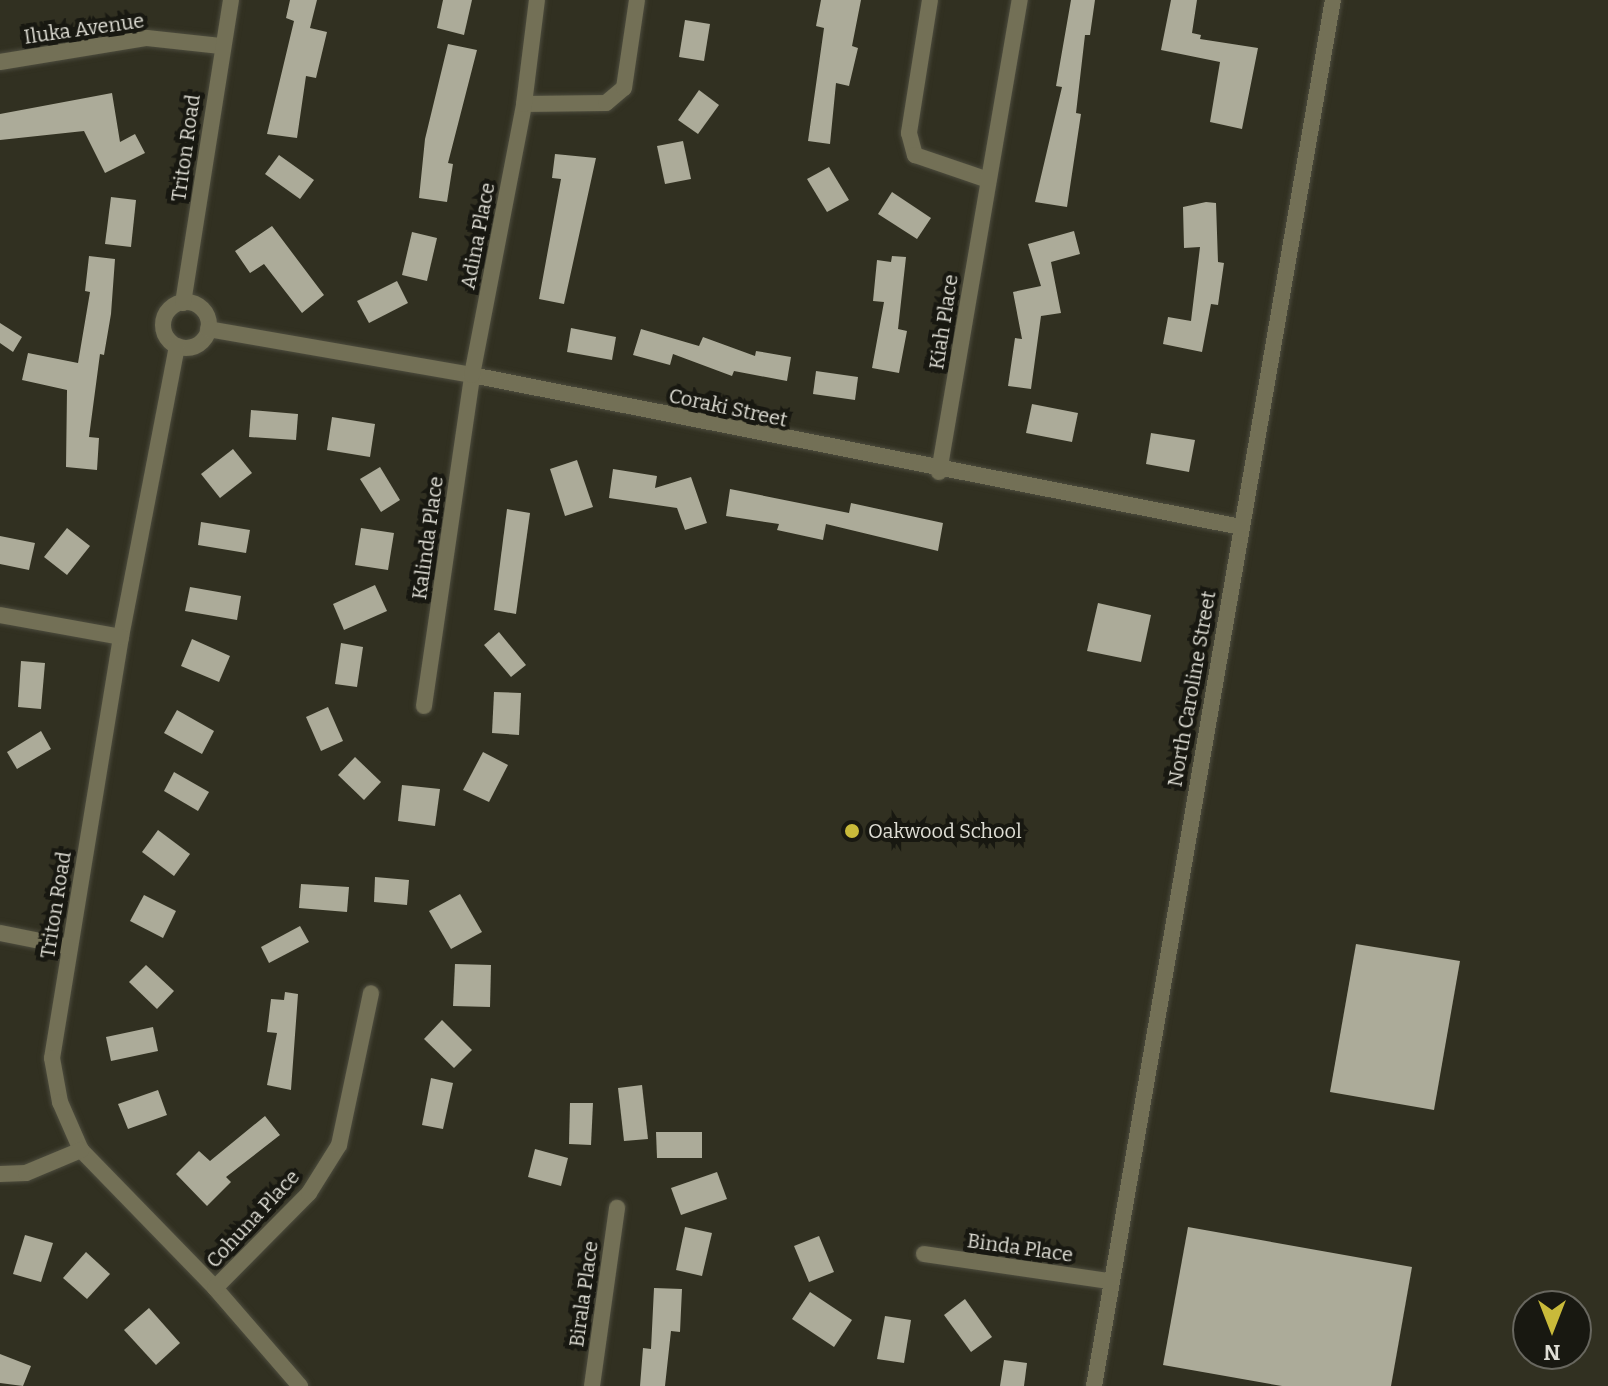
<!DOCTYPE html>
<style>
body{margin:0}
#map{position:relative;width:1608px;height:1386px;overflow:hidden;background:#313021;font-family:Bitter,serif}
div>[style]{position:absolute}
.building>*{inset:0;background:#acab99}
.roads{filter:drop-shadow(0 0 2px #4d4c3e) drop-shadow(0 0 2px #4d4c3e)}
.street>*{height:16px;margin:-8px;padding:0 8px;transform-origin:8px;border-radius:8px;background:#737056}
.street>.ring{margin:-8px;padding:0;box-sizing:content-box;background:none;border:16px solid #737056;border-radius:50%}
.dots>*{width:22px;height:22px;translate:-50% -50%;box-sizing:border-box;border:4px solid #181811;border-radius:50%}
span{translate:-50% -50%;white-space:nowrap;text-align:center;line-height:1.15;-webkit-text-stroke:8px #181811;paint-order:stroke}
.street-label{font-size:20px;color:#dfded5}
.poi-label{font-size:20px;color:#dfded5}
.left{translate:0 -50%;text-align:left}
.north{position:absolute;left:1512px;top:1290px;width:80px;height:80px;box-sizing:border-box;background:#181811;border:2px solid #68675f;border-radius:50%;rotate:180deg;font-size:22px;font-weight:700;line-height:32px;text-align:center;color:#dfded5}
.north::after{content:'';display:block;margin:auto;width:28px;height:36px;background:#c9ba3a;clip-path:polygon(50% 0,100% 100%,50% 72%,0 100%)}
</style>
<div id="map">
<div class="building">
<div style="clip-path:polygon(290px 0,317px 0,310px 28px,327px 32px,316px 78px,306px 76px,297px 138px,267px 134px,294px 21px,286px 18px)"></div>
<div style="clip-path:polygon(443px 0,472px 0,464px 35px,437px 28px)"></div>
<div style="clip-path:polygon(821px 0,861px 0,852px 46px,858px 48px,849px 86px,836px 83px,830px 144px,808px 141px,824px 28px,816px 26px)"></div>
<div style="clip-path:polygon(1071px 0,1095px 0,1090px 35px,1085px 35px,1076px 113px,1081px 114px,1067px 207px,1035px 202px,1062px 87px,1056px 86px)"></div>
<div style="clip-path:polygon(1171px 0,1197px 0,1192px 33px,1201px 35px,1200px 39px,1258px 48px,1242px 129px,1210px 122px,1220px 62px,1161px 50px)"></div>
<div style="clip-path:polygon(685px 20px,710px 24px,704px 61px,679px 57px)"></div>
<div style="clip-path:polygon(448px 44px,477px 50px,448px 163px,453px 164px,447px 202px,419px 198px,425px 139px)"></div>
<div style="clip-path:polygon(699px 90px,719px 105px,698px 134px,678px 120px)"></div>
<div style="clip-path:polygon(112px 93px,120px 142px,135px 134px,145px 153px,105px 173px,84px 131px,0 140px,0 114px)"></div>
<div style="clip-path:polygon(683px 141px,691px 179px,665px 184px,657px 146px)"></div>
<div style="clip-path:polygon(555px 154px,596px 158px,564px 304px,539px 299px,561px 179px,552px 178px)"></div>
<div style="clip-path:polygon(279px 155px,314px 180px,300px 199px,265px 174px)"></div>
<div style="clip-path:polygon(829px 167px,849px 200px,827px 212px,807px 179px)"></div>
<div style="clip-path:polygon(892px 192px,931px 218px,917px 239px,878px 214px)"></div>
<div style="clip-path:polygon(111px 197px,136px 200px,131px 247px,105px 244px)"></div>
<div style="clip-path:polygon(1206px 202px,1216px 203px,1218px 262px,1224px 263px,1218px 305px,1211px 304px,1202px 352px,1163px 344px,1168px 317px,1191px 321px,1200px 247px,1184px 248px,1183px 207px)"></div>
<div style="clip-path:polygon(272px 226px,324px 295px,302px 313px,264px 264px,250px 273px,235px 251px)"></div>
<div style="clip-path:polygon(1074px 231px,1080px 254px,1051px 262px,1061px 313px,1041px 316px,1031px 389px,1008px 386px,1015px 338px,1022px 339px,1013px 292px,1041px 286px,1028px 244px)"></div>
<div style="clip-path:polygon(412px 232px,437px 238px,427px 281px,402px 275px)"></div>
<div style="clip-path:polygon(89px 256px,115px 259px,111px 314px,104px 355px,100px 354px,89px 437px,99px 438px,97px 470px,66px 467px,67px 390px,22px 380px,28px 353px,78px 363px,90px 292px,85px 291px)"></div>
<div style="clip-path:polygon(892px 256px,906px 257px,898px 329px,907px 331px,899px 373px,872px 368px,884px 302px,873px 301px,877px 260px,891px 262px)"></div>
<div style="clip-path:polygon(397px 281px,408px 303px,369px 323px,357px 301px)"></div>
<div style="clip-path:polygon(0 323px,22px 337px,13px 352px,0 343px)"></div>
<div style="clip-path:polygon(571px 328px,616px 337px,612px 360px,567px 352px)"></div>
<div style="clip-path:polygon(641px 329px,699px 346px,703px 337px,755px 356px,756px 351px,791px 357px,787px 381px,734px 371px,732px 376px,673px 354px,670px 365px,633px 355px)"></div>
<div style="clip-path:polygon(816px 371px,858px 377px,855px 400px,813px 394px)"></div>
<div style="clip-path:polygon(1032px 404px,1078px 413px,1072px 442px,1026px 433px)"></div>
<div style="clip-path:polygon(251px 410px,298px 414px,296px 440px,249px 437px)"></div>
<div style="clip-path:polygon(332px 417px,375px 424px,370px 457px,327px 450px)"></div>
<div style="clip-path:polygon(1151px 433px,1195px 440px,1189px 472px,1146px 464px)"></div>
<div style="clip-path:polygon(233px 449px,252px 473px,220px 498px,201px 474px)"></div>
<div style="clip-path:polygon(577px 460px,593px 507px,565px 516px,550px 469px)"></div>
<div style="clip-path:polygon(380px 467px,400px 500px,381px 512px,360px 479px)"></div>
<div style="clip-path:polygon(613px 469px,657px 476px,655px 488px,691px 477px,707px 523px,685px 530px,677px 508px,609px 498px)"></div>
<div style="clip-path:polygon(730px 489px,849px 513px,851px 503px,943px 523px,938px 551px,826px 524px,823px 540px,777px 530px,779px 524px,726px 516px)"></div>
<div style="clip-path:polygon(507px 509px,530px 513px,516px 614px,494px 610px)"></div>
<div style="clip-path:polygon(201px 522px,250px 530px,246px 553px,198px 545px)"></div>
<div style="clip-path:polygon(67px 528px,90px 546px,67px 575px,44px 557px)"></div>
<div style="clip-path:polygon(361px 528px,394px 533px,388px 570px,355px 565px)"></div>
<div style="clip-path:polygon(0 536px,35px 543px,29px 570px,0 564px)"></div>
<div style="clip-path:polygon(375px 585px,387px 611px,344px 630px,333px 604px)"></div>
<div style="clip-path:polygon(190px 587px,241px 596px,237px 620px,185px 611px)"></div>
<div style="clip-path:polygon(1098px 603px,1151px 615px,1141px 662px,1087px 651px)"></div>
<div style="clip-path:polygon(499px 632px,526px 665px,511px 677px,484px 645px)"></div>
<div style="clip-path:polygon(192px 639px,230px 656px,219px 682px,181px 666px)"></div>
<div style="clip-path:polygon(341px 643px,363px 647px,357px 687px,335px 684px)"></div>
<div style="clip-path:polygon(21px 661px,45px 663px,41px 709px,18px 707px)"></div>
<div style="clip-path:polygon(494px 692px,521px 693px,519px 735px,492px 733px)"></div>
<div style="clip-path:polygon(328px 707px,343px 741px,321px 751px,306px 717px)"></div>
<div style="clip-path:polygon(177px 710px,214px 731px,202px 754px,164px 733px)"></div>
<div style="clip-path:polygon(41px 731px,51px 749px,17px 769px,7px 752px)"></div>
<div style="clip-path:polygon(483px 752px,508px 765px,489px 802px,463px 790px)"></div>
<div style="clip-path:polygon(355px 757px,381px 782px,364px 800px,338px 775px)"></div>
<div style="clip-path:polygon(174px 772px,209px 792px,198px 811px,164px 791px)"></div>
<div style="clip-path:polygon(402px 785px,440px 789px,435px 826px,398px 821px)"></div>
<div style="clip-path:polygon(158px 830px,190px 854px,174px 876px,142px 852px)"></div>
<div style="clip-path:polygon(375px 877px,409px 880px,407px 905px,374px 902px)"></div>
<div style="clip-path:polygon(301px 884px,349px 887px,347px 912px,299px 908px)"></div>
<div style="clip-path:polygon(460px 894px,482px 932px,451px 949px,429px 911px)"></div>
<div style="clip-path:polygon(144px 895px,176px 911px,163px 938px,130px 921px)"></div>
<div style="clip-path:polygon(300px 926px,309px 942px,269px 963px,261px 947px)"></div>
<div style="clip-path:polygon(1356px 944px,1460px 961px,1434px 1110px,1330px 1092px)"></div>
<div style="clip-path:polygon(455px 964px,491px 965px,490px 1007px,453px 1006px)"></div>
<div style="clip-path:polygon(146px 965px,174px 991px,157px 1009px,129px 982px)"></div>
<div style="clip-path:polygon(285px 992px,298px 994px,291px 1090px,267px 1085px,277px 1033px,267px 1032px,271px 999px,284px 1000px)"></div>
<div style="clip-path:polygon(442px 1020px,472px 1050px,454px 1068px,424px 1039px)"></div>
<div style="clip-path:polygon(153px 1027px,158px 1051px,111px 1061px,106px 1037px)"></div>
<div style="clip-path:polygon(431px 1078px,453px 1083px,443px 1129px,422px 1125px)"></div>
<div style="clip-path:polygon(642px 1085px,648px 1139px,624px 1141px,618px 1088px)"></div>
<div style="clip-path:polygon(158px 1090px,167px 1115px,128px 1129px,118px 1104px)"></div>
<div style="clip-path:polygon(570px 1103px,593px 1103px,591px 1145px,569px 1144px)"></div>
<div style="clip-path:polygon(265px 1116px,280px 1135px,226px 1177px,231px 1182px,207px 1206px,176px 1174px,199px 1151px,210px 1161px)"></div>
<div style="clip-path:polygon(656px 1132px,702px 1132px,702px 1158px,657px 1158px)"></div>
<div style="clip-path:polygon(535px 1149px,568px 1158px,561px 1186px,528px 1177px)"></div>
<div style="clip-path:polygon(717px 1172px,727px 1199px,681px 1215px,671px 1188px)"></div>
<div style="clip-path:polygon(685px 1227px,712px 1233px,702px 1276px,676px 1270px)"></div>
<div style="clip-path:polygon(1188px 1227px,1412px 1267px,1391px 1386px,1282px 1386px,1163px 1365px)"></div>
<div style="clip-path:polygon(25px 1235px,53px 1243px,41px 1282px,13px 1274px)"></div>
<div style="clip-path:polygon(819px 1236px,834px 1272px,809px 1282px,794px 1246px)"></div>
<div style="clip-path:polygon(86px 1252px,110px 1274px,87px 1299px,63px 1278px)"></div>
<div style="clip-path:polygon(654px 1288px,682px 1289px,680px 1332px,671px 1331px,665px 1386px,640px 1386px,643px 1348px,651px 1349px)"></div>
<div style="clip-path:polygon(810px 1292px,852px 1320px,834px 1347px,792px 1319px)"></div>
<div style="clip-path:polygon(965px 1299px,992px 1337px,971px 1352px,944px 1315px)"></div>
<div style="clip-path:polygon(149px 1308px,180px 1343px,156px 1365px,124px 1330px)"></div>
<div style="clip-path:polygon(885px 1316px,911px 1320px,904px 1363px,877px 1359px)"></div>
<div style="clip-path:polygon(0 1354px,31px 1366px,23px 1386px,0 1383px)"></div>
<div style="clip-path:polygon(1004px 1360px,1027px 1363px,1024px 1386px,1000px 1386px)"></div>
</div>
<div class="roads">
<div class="street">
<div style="left:930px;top:0;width:135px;rotate:99deg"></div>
<div style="left:909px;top:133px;width:23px;rotate:75deg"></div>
<div style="left:915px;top:155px;width:77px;rotate:18.9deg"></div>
<div style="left:0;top:62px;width:149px;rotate:-9.3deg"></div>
<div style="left:147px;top:38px;width:74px;rotate:6.2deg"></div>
<div style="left:524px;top:104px;width:82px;rotate:-0.7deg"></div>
<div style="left:606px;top:103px;width:23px;rotate:-40deg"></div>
<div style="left:624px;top:88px;width:89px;rotate:-81.6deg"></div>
<div class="ring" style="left:163px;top:302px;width:30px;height:30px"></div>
<div style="left:183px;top:303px;width:307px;rotate:-81deg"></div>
<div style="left:208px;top:329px;width:268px;rotate:9.9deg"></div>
<div style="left:472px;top:375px;width:784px;rotate:11.18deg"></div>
<div style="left:177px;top:346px;width:296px;rotate:100.9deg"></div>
<div style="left:121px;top:637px;width:427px;rotate:99.3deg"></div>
<div style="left:52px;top:1058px;width:45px;rotate:79.7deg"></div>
<div style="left:60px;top:1102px;width:52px;rotate:66.4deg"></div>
<div style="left:81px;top:1150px;width:192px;rotate:45.8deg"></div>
<div style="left:215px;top:1288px;width:130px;rotate:49.1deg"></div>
<div style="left:939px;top:472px;width:479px;rotate:-80.3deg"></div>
<div style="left:0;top:615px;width:123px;rotate:10.3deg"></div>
<div style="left:424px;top:706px;width:334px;rotate:-81.7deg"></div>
<div style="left:472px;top:375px;width:276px;rotate:-79.1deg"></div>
<div style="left:524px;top:104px;width:105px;rotate:-82.9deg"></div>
<div style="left:0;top:933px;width:71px;rotate:11.3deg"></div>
<div style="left:0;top:1174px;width:26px;rotate:-2deg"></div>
<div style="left:26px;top:1173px;width:60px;rotate:-22.7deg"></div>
<div style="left:924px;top:1254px;width:188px;rotate:8.3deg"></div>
<div style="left:215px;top:1288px;width:134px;rotate:-45.3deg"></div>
<div style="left:309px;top:1193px;width:57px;rotate:-58deg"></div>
<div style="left:339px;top:1145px;width:155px;rotate:-78.1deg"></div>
<div style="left:592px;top:1386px;width:180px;rotate:-82deg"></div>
<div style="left:1094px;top:1386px;width:1406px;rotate:-80.22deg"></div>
</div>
</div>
<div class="dots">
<div style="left:852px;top:831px;background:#c9ba3a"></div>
</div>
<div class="street-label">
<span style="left:84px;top:29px;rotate:-8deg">Iluka Avenue</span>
<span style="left:186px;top:148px;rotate:-82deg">Triton Road</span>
<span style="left:478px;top:236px;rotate:-79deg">Adina Place</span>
<span style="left:944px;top:322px;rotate:-81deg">Kiah Place</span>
<span style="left:728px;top:408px;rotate:12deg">Coraki Street</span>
<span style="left:428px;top:538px;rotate:-82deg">Kalinda Place</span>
<span style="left:1192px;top:689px;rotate:-80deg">North Caroline Street</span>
<span style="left:56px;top:905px;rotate:-81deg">Triton Road</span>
<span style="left:253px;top:1219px;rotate:-47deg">Cohuna Place</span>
<span style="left:1020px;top:1248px;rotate:8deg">Binda Place</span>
<span style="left:584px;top:1294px;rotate:-82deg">Birala Place</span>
</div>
<div class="poi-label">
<span class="left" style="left:868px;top:831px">Oakwood School</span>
</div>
<div class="north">N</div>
</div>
